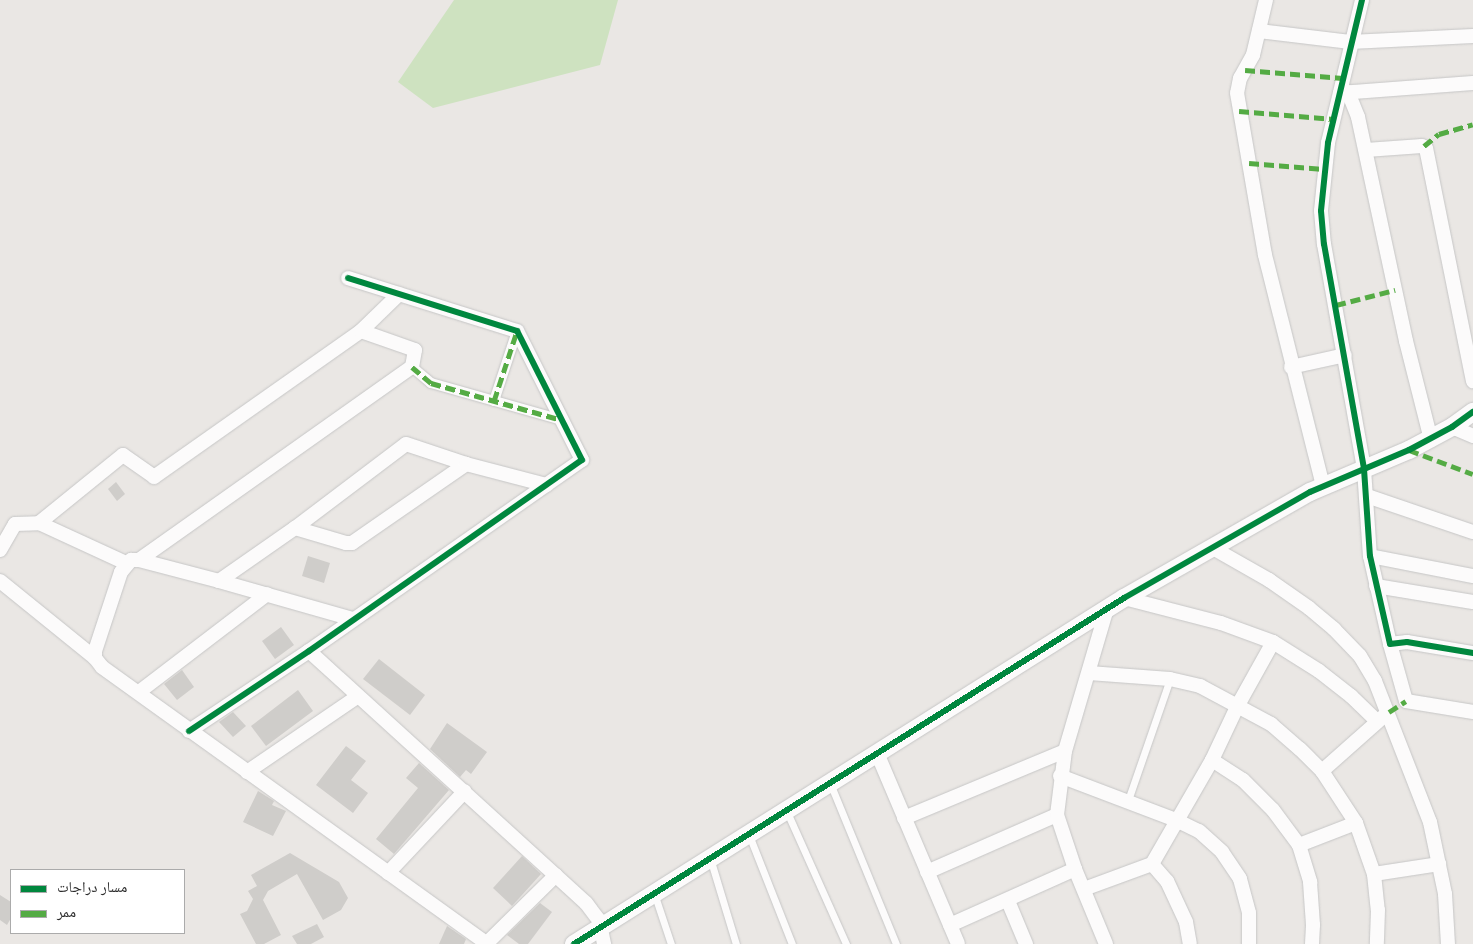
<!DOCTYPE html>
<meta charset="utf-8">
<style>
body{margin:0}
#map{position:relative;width:1473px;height:944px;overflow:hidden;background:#eae7e4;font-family:Overpass,"Noto Naskh Arabic",sans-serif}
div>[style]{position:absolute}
.green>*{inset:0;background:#cee2c0}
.building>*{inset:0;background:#cfcdca}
.roads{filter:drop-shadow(0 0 1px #c6c6c6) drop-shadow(0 0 1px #c6c6c6)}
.service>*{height:7px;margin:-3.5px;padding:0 3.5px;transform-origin:3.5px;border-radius:3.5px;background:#fcfbfb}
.pedestrian>*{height:10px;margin:-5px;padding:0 5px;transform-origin:5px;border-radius:5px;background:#fcfbfb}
.minor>*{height:14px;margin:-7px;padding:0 7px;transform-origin:7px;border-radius:7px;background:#fcfbfb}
.tertiary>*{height:18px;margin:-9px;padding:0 9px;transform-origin:9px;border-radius:9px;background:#fcfbfb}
.quiet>*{height:5px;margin-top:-2.5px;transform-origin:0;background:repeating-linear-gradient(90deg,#54ab44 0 10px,transparent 0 15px)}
.cycleway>*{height:6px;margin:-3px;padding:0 3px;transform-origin:3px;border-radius:3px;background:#00873e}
span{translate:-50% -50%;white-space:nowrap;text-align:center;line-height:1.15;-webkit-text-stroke:4px #fff;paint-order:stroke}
.legend{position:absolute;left:10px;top:869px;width:175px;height:65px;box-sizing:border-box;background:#fff;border:1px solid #ababab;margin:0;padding:6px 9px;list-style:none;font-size:15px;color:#2d2d2d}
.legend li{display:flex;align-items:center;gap:10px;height:25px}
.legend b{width:25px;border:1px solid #ababab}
</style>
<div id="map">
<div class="green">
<div style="clip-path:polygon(454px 0,618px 0,600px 65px,433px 108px,398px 82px)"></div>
</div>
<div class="building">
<div style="clip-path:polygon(116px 482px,125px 494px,117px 501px,108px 489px)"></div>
<div style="clip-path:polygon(308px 556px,330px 563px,324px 583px,302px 576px)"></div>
<div style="clip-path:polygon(281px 627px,294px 645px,275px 659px,262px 641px)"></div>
<div style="clip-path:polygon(379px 659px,425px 695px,410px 715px,363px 679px)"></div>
<div style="clip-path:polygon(182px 670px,194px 687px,177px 700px,164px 684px)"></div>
<div style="clip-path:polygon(298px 690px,313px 711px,266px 746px,251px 726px)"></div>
<div style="clip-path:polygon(233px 712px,246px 726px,233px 737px,219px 722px)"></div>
<div style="clip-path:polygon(447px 723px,487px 752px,471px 774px,466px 770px,460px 777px,430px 749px)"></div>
<div style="clip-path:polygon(346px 746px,366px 761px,351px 780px,368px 793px,353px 813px,316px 785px)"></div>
<div style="clip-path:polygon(419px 763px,449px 790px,394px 854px,376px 839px,418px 788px,406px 778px)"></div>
<div style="clip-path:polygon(258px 791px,274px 801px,272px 805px,286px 811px,273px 836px,243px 822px)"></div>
<div style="clip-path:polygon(290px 853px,339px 882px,348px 898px,341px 910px,323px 920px,297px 874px,268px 891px,263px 900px,281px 935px,264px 944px,256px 944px,240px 914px,247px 911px,253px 899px,248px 891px,257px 886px,251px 875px)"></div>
<div style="clip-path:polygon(522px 856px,541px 874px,512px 906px,493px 888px)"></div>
<div style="clip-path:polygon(0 895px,11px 902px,11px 918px,7px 925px,0 920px)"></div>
<div style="clip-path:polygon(540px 903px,552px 912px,528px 944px,519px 944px,507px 935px)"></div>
<div style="clip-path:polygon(317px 924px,324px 937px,311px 944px,297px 944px,292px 936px)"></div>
<div style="clip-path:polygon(447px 926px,466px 939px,464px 944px,439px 944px)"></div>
</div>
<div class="roads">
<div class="service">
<div style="left:830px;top:783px;width:174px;rotate:67.7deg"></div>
<div style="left:1127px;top:803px;width:131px;rotate:-70.9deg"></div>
<div style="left:787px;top:812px;width:145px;rotate:65.9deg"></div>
<div style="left:749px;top:835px;width:117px;rotate:68.5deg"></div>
<div style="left:710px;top:858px;width:90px;rotate:73.2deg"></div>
<div style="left:654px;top:893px;width:54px;rotate:71.6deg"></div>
</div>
<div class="pedestrian">
<div style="left:412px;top:367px;width:25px;rotate:40deg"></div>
<div style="left:431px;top:383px;width:136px;rotate:15.8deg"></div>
<div style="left:494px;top:401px;width:74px;rotate:-71.8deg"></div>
</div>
<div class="minor">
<div style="left:1266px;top:0;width:57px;rotate:103.3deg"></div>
<div style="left:1253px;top:55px;width:26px;rotate:119deg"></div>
<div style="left:1240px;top:78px;width:15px;rotate:101deg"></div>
<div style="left:1237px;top:93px;width:164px;rotate:80.2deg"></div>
<div style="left:1265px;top:255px;width:238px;rotate:75.9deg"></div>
<div style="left:1362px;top:0;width:147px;rotate:103.4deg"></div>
<div style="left:1328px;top:143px;width:68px;rotate:95.9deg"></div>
<div style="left:1321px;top:211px;width:33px;rotate:85deg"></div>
<div style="left:1324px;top:244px;width:229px;rotate:79.9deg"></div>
<div style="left:1364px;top:469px;width:87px;rotate:86.1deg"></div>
<div style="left:1370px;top:556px;width:90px;rotate:77.2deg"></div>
<div style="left:1390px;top:644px;width:17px;rotate:-7deg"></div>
<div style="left:1407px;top:642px;width:67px;rotate:9.5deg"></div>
<div style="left:1259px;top:31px;width:92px;rotate:6.9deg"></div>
<div style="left:1350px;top:42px;width:123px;rotate:-2.8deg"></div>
<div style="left:1348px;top:92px;width:27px;rotate:68deg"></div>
<div style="left:1358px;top:117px;width:229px;rotate:77.9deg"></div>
<div style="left:1406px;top:341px;width:102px;rotate:75.8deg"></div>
<div style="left:1340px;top:93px;width:133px;rotate:-4.3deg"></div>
<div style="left:1366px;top:150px;width:56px;rotate:-4.1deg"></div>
<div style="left:1422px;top:146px;width:4px;rotate:27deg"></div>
<div style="left:1426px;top:148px;width:238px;rotate:78.6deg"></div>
<div style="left:1291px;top:367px;width:55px;rotate:-12.5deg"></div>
<div style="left:1452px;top:427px;width:23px;rotate:23deg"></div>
<div style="left:1367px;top:496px;width:112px;rotate:18.8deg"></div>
<div style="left:39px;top:523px;width:108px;rotate:-39deg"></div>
<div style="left:123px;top:455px;width:38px;rotate:35deg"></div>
<div style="left:154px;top:477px;width:253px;rotate:-35.2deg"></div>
<div style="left:361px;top:331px;width:53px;rotate:-44.2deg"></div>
<div style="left:295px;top:528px;width:53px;rotate:16.4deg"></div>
<div style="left:346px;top:543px;width:6px"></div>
<div style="left:352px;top:543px;width:139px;rotate:-34.7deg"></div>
<div style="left:1211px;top:547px;width:67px;rotate:29.6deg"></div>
<div style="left:1269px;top:580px;width:49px;rotate:35deg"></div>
<div style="left:1309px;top:608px;width:33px;rotate:40deg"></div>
<div style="left:1334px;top:629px;width:37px;rotate:46deg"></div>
<div style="left:1360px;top:656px;width:29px;rotate:59deg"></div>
<div style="left:1375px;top:681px;width:151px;rotate:68.7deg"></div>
<div style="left:1430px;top:822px;width:74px;rotate:78.2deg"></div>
<div style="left:1445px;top:894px;width:50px;rotate:86.6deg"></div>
<div style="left:0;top:550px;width:30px;rotate:-60deg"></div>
<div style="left:15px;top:524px;width:24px;rotate:-2deg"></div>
<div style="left:39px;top:523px;width:96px;rotate:24.7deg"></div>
<div style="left:1370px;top:556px;width:105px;rotate:11deg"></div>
<div style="left:139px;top:560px;width:334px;rotate:-35.3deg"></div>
<div style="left:412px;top:367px;width:17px;rotate:-80deg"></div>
<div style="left:415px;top:350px;width:57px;rotate:-160.6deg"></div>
<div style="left:0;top:581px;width:122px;rotate:39deg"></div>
<div style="left:95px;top:658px;width:11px;rotate:52deg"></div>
<div style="left:102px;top:667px;width:474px;rotate:35.7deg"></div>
<div style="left:219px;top:581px;width:93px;rotate:-34.9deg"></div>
<div style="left:295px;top:528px;width:139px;rotate:-37.1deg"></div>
<div style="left:406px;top:444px;width:63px;rotate:18.4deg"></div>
<div style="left:466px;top:464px;width:83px;rotate:14.7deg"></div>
<div style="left:1376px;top:586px;width:98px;rotate:9.4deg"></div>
<div style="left:1124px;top:598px;width:100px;rotate:14.5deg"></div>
<div style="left:1221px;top:623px;width:55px;rotate:20.1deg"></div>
<div style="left:1273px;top:642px;width:54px;rotate:32.2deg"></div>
<div style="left:1319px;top:671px;width:41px;rotate:38deg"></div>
<div style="left:1351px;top:696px;width:36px;rotate:44deg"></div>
<div style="left:1390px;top:644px;width:59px;rotate:74.3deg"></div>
<div style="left:1406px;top:701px;width:68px;rotate:9.3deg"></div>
<div style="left:309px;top:651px;width:374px;rotate:42.3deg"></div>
<div style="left:586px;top:903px;width:21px;rotate:53deg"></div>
<div style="left:599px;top:920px;width:25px;rotate:78deg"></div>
<div style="left:95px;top:658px;width:7px;rotate:-90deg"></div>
<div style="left:95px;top:651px;width:83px;rotate:-71.8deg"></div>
<div style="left:121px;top:572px;width:16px;rotate:-50deg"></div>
<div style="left:131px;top:560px;width:8px"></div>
<div style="left:139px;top:560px;width:83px;rotate:14.7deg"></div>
<div style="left:219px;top:581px;width:138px;rotate:15.9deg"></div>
<div style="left:1089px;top:673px;width:81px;rotate:4.2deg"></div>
<div style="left:1170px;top:679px;width:31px;rotate:13deg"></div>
<div style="left:1200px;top:686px;width:81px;rotate:28.2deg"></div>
<div style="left:1271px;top:724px;width:38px;rotate:41deg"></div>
<div style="left:1300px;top:749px;width:31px;rotate:45deg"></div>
<div style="left:1322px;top:771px;width:62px;rotate:56.8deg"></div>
<div style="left:1356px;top:823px;width:54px;rotate:70.6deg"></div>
<div style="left:1374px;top:874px;width:36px;rotate:84deg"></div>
<div style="left:1378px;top:910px;width:34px;rotate:92deg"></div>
<div style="left:139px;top:692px;width:161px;rotate:-37.4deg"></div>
<div style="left:189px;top:731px;width:144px;rotate:-33.7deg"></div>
<div style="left:309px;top:651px;width:333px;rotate:-35deg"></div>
<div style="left:582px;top:460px;width:144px;rotate:-116.7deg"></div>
<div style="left:517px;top:331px;width:177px;rotate:-162.6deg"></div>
<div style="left:877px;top:753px;width:207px;rotate:67deg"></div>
<div style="left:1212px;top:760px;width:37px;rotate:33deg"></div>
<div style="left:1243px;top:780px;width:42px;rotate:45deg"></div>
<div style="left:1273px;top:810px;width:44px;rotate:53.4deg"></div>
<div style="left:1299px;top:845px;width:39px;rotate:73deg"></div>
<div style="left:1310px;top:882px;width:43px;rotate:86deg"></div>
<div style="left:1313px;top:925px;width:19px;rotate:93deg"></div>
<div style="left:1322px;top:771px;width:84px;rotate:-41.6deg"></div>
<div style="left:247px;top:772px;width:133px;rotate:-34.3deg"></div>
<div style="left:1060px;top:776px;width:124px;rotate:20.8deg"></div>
<div style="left:1176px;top:820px;width:25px;rotate:26deg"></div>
<div style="left:1199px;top:831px;width:31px;rotate:42deg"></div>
<div style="left:1222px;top:852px;width:32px;rotate:56deg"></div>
<div style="left:1240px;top:879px;width:35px;rotate:75deg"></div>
<div style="left:1249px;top:913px;width:31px;rotate:90deg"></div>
<div style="left:904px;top:818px;width:174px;rotate:-22.6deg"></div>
<div style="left:1299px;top:845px;width:61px;rotate:-21.1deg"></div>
<div style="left:1152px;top:864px;width:120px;rotate:-60deg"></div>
<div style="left:1212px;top:760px;width:61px;rotate:-64.7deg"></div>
<div style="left:1238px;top:705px;width:72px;rotate:-60.9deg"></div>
<div style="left:927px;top:872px;width:142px;rotate:-23.7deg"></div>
<div style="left:388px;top:873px;width:112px;rotate:-46.8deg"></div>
<div style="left:1374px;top:874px;width:66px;rotate:-8.7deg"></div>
<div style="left:1084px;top:889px;width:72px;rotate:-20.2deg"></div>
<div style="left:1152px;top:864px;width:23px;rotate:49deg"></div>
<div style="left:1167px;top:881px;width:45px;rotate:65.1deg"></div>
<div style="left:1186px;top:922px;width:22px;rotate:80deg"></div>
<div style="left:1008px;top:901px;width:47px;rotate:67.3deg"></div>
<div style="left:950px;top:925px;width:137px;rotate:-24.1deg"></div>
<div style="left:486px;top:944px;width:98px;rotate:-44.6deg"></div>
<div style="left:1106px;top:944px;width:81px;rotate:-112.5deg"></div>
<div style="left:1075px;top:869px;width:57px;rotate:-108.4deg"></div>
<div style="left:1057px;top:815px;width:64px;rotate:-82.9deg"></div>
<div style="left:1065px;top:751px;width:149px;rotate:-73.6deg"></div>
</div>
<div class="tertiary">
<div style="left:574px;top:944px;width:650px;rotate:-32.17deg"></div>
<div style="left:1124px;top:598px;width:214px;rotate:-29.7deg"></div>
<div style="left:1310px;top:492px;width:108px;rotate:-23deg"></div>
<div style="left:1409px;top:450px;width:49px;rotate:-28.1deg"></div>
<div style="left:1452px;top:427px;width:26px;rotate:-36deg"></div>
</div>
</div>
<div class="quiet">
<div style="left:1245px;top:70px;width:98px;rotate:4.7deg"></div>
<div style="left:1239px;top:111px;width:95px;rotate:4.8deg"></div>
<div style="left:1424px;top:146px;width:19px;rotate:-39deg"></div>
<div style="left:1439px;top:134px;width:35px;rotate:-16deg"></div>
<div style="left:1249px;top:163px;width:75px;rotate:4.6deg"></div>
<div style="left:1336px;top:305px;width:61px;rotate:-14.3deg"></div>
<div style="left:412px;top:367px;width:25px;rotate:40deg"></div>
<div style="left:431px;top:383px;width:136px;rotate:15.8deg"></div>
<div style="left:494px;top:401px;width:74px;rotate:-71.8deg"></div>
<div style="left:1409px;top:450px;width:68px;rotate:20.6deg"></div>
<div style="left:1389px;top:712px;width:20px;rotate:-33deg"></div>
</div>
<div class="cycleway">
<div style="left:1362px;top:0;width:147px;rotate:103.4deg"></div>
<div style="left:1328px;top:143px;width:68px;rotate:95.9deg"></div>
<div style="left:1321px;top:211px;width:33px;rotate:85deg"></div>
<div style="left:1324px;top:244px;width:229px;rotate:79.9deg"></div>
<div style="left:1364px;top:469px;width:87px;rotate:86.1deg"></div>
<div style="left:1370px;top:556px;width:90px;rotate:77.2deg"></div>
<div style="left:1390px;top:644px;width:17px;rotate:-7deg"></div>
<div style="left:1407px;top:642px;width:67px;rotate:9.5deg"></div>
<div style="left:189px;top:731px;width:144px;rotate:-33.7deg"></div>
<div style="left:309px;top:651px;width:333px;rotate:-35deg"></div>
<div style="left:582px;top:460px;width:144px;rotate:-116.7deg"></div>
<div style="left:517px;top:331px;width:177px;rotate:-162.6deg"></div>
<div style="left:574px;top:944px;width:650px;rotate:-32.17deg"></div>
<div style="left:1124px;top:598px;width:214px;rotate:-29.7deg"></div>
<div style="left:1310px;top:492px;width:108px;rotate:-23deg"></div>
<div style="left:1409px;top:450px;width:49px;rotate:-28.1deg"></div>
<div style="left:1452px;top:427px;width:26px;rotate:-36deg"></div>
</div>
<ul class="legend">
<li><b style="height:6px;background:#00873e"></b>مسار دراجات</li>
<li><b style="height:6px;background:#54ab44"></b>ممر</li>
</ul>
</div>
